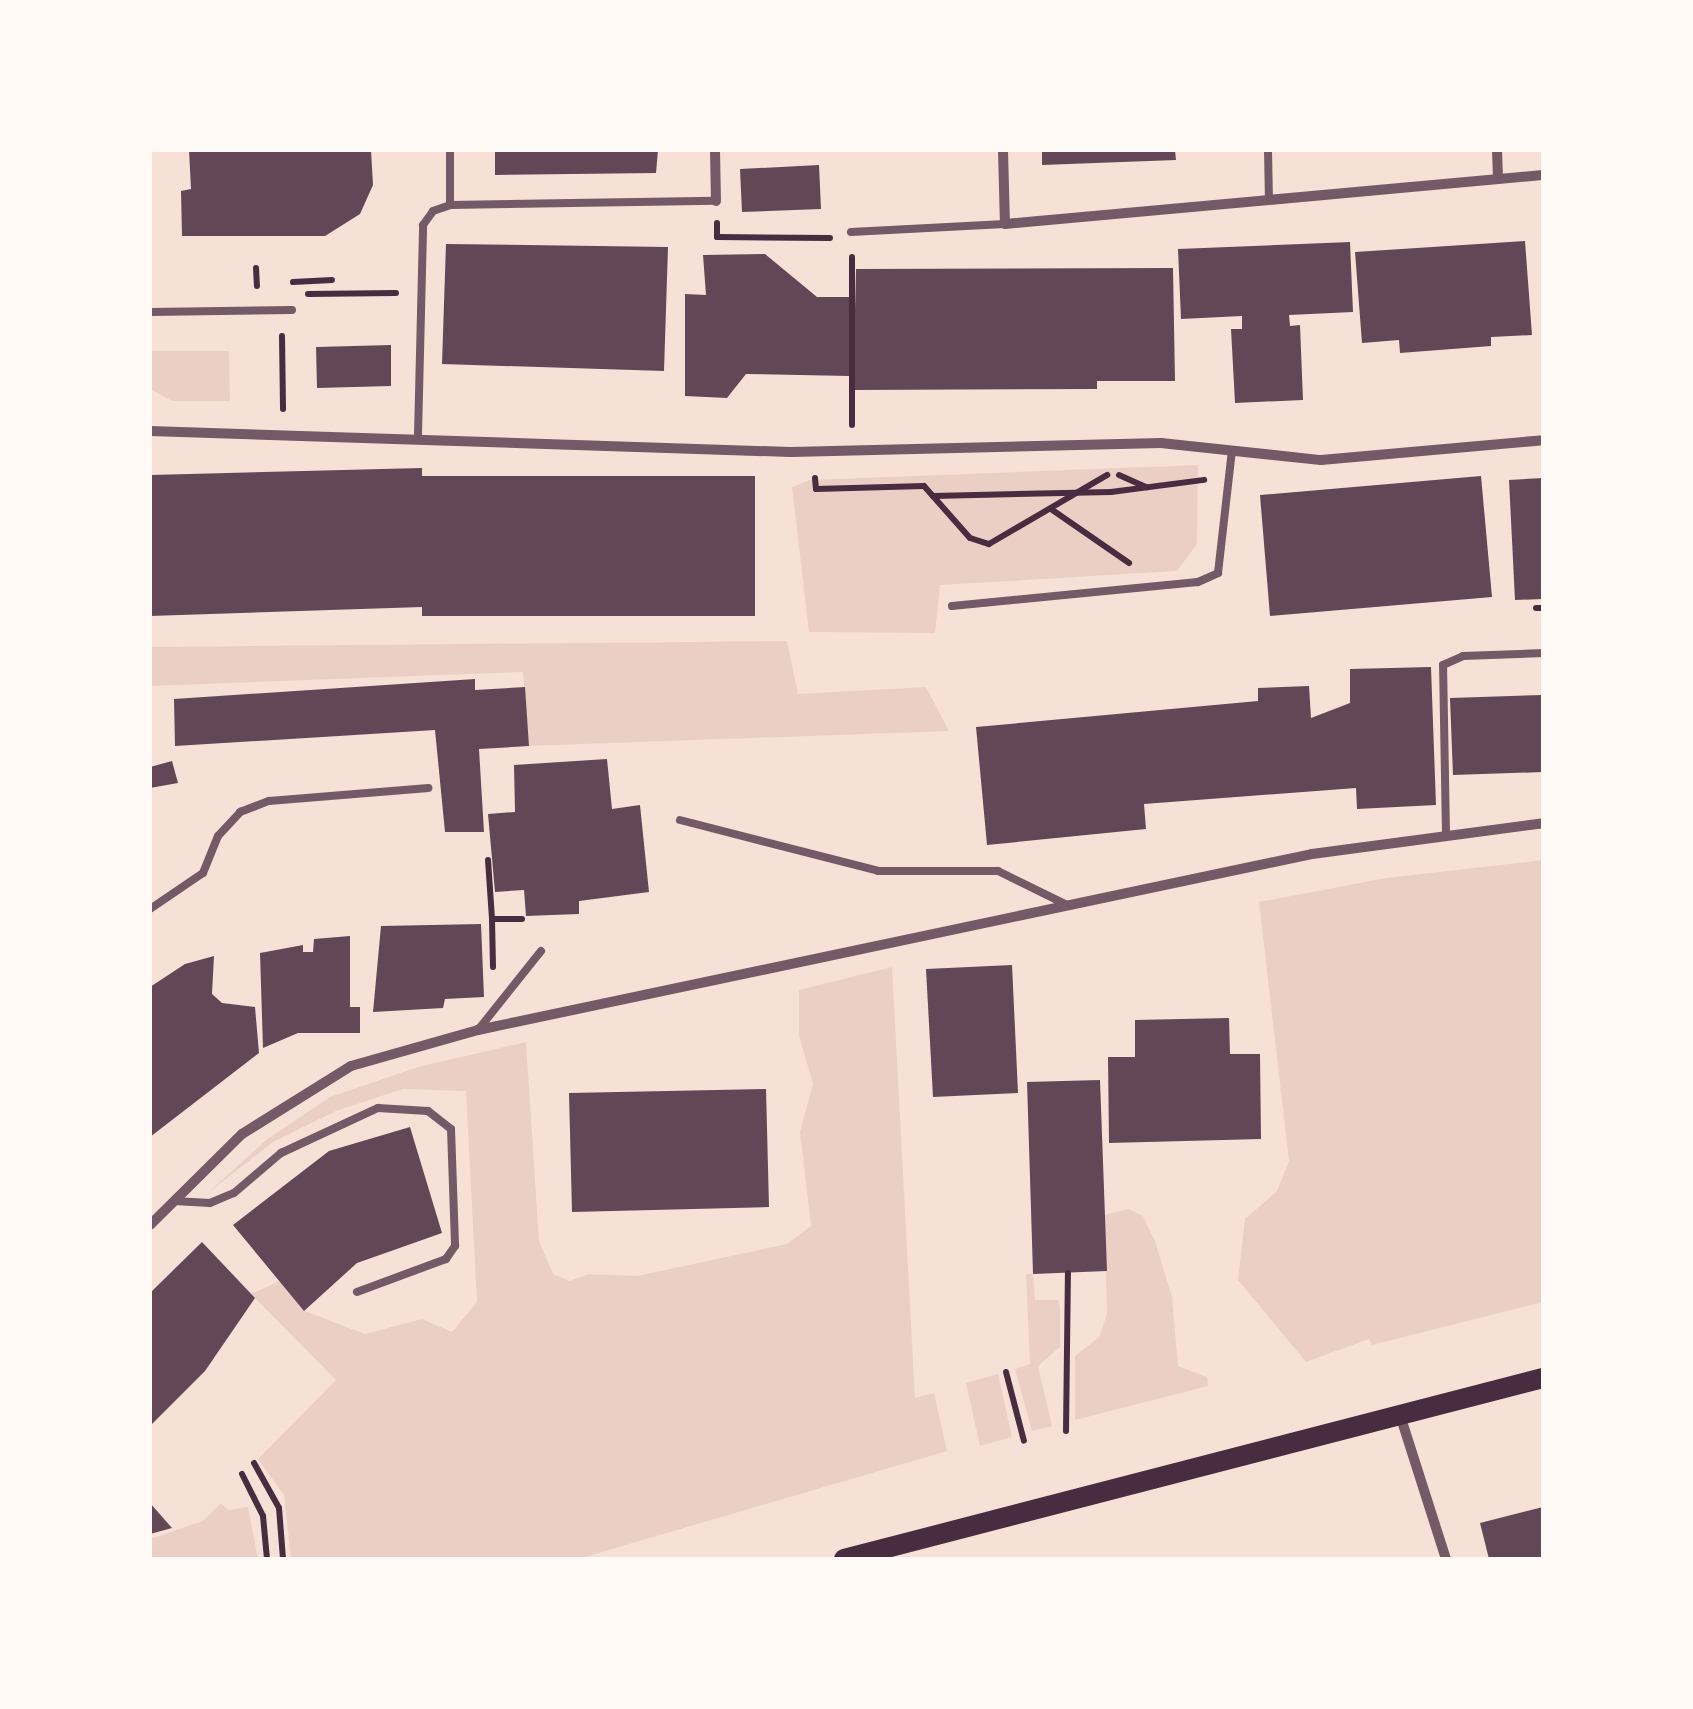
<!DOCTYPE html>
<style>
body{margin:0}
#map{position:relative;width:1693px;height:1709px;overflow:hidden;background:#f7e1d7;font-family:Rubik,sans-serif}
div>[style]{position:absolute}
.green>*{inset:0;background:#ebcfc5}
.building>*{inset:0;background:#644757}
.path>*{height:6px;margin:-3px;padding:0 3px;transform-origin:3px;border-radius:3px;background:#4a2c40}
.service>*{height:8px;margin:-4px;padding:0 4px;transform-origin:4px;border-radius:4px;background:#755966}
.minor>*{height:10px;margin:-5px;padding:0 5px;transform-origin:5px;border-radius:5px;background:#755966}
.secondary>*{height:20px;margin:-10px;padding:0 10px;transform-origin:10px;border-radius:10px;background:#4a2c40}
span{translate:-50% -50%;white-space:nowrap;text-align:center;line-height:1.15;-webkit-text-stroke:10px #fffaf5;paint-order:stroke}
.frame{position:absolute;inset:0;border:152px solid #fffaf5;pointer-events:none}
</style>
<div id="map">
<div class="green">
<div style="clip-path:polygon(150px 351px,229px 351px,230px 401px,172px 401px,150px 389px)"></div>
<div style="clip-path:polygon(1198px 465px,1197px 544px,1177px 571px,940px 585px,935px 633px,809px 632px,792px 487px,810px 480px)"></div>
<div style="clip-path:polygon(787px 641px,798px 694px,926px 687px,949px 731px,529px 746px,523px 672px,150px 686px,150px 647px)"></div>
<div style="clip-path:polygon(1543px 860px,1543px 1302px,1372px 1345px,1369px 1339px,1306px 1362px,1238px 1280px,1245px 1219px,1277px 1191px,1289px 1161px,1259px 902px,1386px 878px)"></div>
<div style="clip-path:polygon(892px 967px,915px 1398px,934px 1393px,947px 1451px,578px 1559px,291px 1559px,284px 1495px,258px 1459px,336px 1380px,251px 1294px,280px 1281px,305px 1311px,365px 1334px,422px 1319px,452px 1332px,477px 1302px,466px 1091px,403px 1089px,336px 1111px,273px 1142px,208px 1193px,266px 1140px,330px 1097px,418px 1067px,526px 1042px,539px 1241px,553px 1274px,569px 1281px,589px 1274px,637px 1276px,787px 1244px,811px 1226px,800px 1132px,813px 1084px,799px 1036px,799px 990px)"></div>
<div style="clip-path:polygon(1129px 1209px,1143px 1216px,1155px 1241px,1172px 1297px,1178px 1366px,1207px 1377px,1208px 1386px,1075px 1420px,1075px 1356px,1099px 1337px,1107px 1314px,1104px 1215px)"></div>
<div style="clip-path:polygon(1026px 1274px,1033px 1274px,1035px 1300px,1058px 1300px,1060px 1307px,1060px 1347px,1038px 1366px,1052px 1426px,1032px 1431px,1015px 1369px,1030px 1364px)"></div>
<div style="clip-path:polygon(998px 1374px,1012px 1437px,980px 1446px,966px 1383px)"></div>
<div style="clip-path:polygon(221px 1503px,228px 1510px,248px 1507px,258px 1559px,150px 1559px,150px 1539px,203px 1521px)"></div>
</div>
<div class="building">
<div style="clip-path:polygon(189px 150px,371px 150px,373px 185px,360px 214px,325px 236px,182px 236px,181px 191px,191px 189px)"></div>
<div style="clip-path:polygon(495px 150px,658px 150px,656px 173px,495px 175px)"></div>
<div style="clip-path:polygon(1042px 150px,1175px 150px,1176px 160px,1042px 165px)"></div>
<div style="clip-path:polygon(819px 165px,821px 209px,742px 212px,740px 169px)"></div>
<div style="clip-path:polygon(1525px 241px,1532px 335px,1491px 337px,1491px 346px,1400px 353px,1399px 340px,1362px 343px,1355px 252px)"></div>
<div style="clip-path:polygon(1350px 242px,1353px 312px,1289px 315px,1290px 326px,1300px 325px,1303px 400px,1235px 403px,1231px 329px,1242px 329px,1242px 316px,1181px 319px,1178px 249px)"></div>
<div style="clip-path:polygon(446px 244px,668px 247px,664px 371px,442px 364px)"></div>
<div style="clip-path:polygon(765px 254px,817px 297px,852px 297px,849px 376px,746px 374px,727px 398px,685px 396px,685px 294px,706px 295px,703px 255px)"></div>
<div style="clip-path:polygon(1173px 268px,1175px 381px,1097px 381px,1097px 389px,853px 390px,856px 269px)"></div>
<div style="clip-path:polygon(391px 345px,391px 386px,317px 388px,316px 347px)"></div>
<div style="clip-path:polygon(422px 468px,422px 476px,755px 476px,755px 616px,422px 616px,422px 607px,150px 616px,150px 475px)"></div>
<div style="clip-path:polygon(1481px 476px,1492px 597px,1270px 616px,1260px 495px)"></div>
<div style="clip-path:polygon(1543px 478px,1543px 599px,1515px 600px,1509px 480px)"></div>
<div style="clip-path:polygon(1431px 667px,1436px 805px,1357px 809px,1356px 788px,1144px 804px,1146px 829px,987px 845px,976px 727px,1258px 701px,1258px 688px,1309px 686px,1311px 718px,1350px 703px,1350px 669px)"></div>
<div style="clip-path:polygon(475px 679px,475px 690px,525px 687px,529px 746px,479px 749px,484px 832px,445px 832px,435px 730px,175px 746px,174px 699px)"></div>
<div style="clip-path:polygon(1543px 695px,1543px 772px,1453px 775px,1450px 698px)"></div>
<div style="clip-path:polygon(607px 759px,612px 809px,640px 805px,649px 892px,579px 901px,579px 914px,526px 916px,524px 890px,495px 892px,488px 814px,515px 812px,514px 765px)"></div>
<div style="clip-path:polygon(172px 761px,178px 783px,150px 788px,150px 767px)"></div>
<div style="clip-path:polygon(481px 924px,484px 997px,445px 999px,443px 1008px,373px 1012px,381px 926px)"></div>
<div style="clip-path:polygon(350px 936px,350px 1007px,360px 1007px,360px 1033px,298px 1033px,263px 1048px,260px 953px,303px 945px,303px 952px,313px 952px,314px 939px)"></div>
<div style="clip-path:polygon(214px 956px,212px 994px,222px 1003px,255px 1007px,259px 1053px,150px 1137px,150px 987px,185px 964px)"></div>
<div style="clip-path:polygon(1012px 965px,1018px 1093px,933px 1097px,926px 969px)"></div>
<div style="clip-path:polygon(1229px 1018px,1230px 1054px,1260px 1054px,1261px 1139px,1109px 1143px,1108px 1057px,1135px 1057px,1135px 1020px)"></div>
<div style="clip-path:polygon(1100px 1080px,1107px 1271px,1033px 1274px,1027px 1082px)"></div>
<div style="clip-path:polygon(766px 1089px,769px 1207px,572px 1212px,569px 1093px)"></div>
<div style="clip-path:polygon(410px 1127px,442px 1233px,357px 1263px,304px 1311px,233px 1225px,329px 1151px)"></div>
<div style="clip-path:polygon(202px 1242px,255px 1298px,205px 1371px,150px 1426px,150px 1293px)"></div>
<div style="clip-path:polygon(150px 1503px,172px 1528px,150px 1534px)"></div>
<div style="clip-path:polygon(1543px 1507px,1543px 1559px,1489px 1559px,1480px 1523px)"></div>
</div>
<div class="path">
<div style="left:717px;top:223px;width:14px;rotate:90deg"></div>
<div style="left:717px;top:237px;width:113px;rotate:0.5deg"></div>
<div style="left:256px;top:268px;width:18px;rotate:87deg"></div>
<div style="left:293px;top:282px;width:39px;rotate:-3deg"></div>
<div style="left:308px;top:294px;width:88px;rotate:-0.7deg"></div>
<div style="left:282px;top:336px;width:73px;rotate:89.2deg"></div>
<div style="left:852px;top:425px;width:168px;rotate:-90deg"></div>
<div style="left:1119px;top:475px;width:30px;rotate:24deg"></div>
<div style="left:815px;top:478px;width:11px;rotate:85deg"></div>
<div style="left:816px;top:489px;width:108px;rotate:-1.6deg"></div>
<div style="left:924px;top:486px;width:69px;rotate:48.5deg"></div>
<div style="left:970px;top:538px;width:20px;rotate:18deg"></div>
<div style="left:989px;top:544px;width:137px;rotate:-30.3deg"></div>
<div style="left:933px;top:496px;width:178px;rotate:-1.3deg"></div>
<div style="left:1111px;top:492px;width:94px;rotate:-7.4deg"></div>
<div style="left:1051px;top:509px;width:95px;rotate:34.7deg"></div>
<div style="left:1536px;top:608px;width:7px"></div>
<div style="left:488px;top:860px;width:59px;rotate:86.1deg"></div>
<div style="left:493px;top:967px;width:48px;rotate:-91.2deg"></div>
<div style="left:492px;top:919px;width:30px"></div>
<div style="left:1006px;top:1372px;width:71px;rotate:75.4deg"></div>
<div style="left:1066px;top:1431px;width:158px;rotate:-89.3deg"></div>
<div style="left:254px;top:1463px;width:51px;rotate:60.9deg"></div>
<div style="left:279px;top:1508px;width:51px;rotate:85.5deg"></div>
<div style="left:242px;top:1474px;width:47px;rotate:63.4deg"></div>
<div style="left:263px;top:1516px;width:43px;rotate:84.7deg"></div>
</div>
<div class="service">
<div style="left:1268px;top:150px;width:50px;rotate:88.9deg"></div>
<div style="left:450px;top:205px;width:55px;rotate:-90deg"></div>
<div style="left:851px;top:232px;width:154px;rotate:-3deg"></div>
<div style="left:150px;top:312px;width:142px;rotate:-0.8deg"></div>
<div style="left:418px;top:435px;width:210px;rotate:-88.6deg"></div>
<div style="left:423px;top:225px;width:17px;rotate:-54deg"></div>
<div style="left:433px;top:211px;width:18px;rotate:-19deg"></div>
<div style="left:450px;top:205px;width:266px;rotate:-0.9deg"></div>
<div style="left:952px;top:606px;width:247px;rotate:-5.6deg"></div>
<div style="left:1198px;top:582px;width:22px;rotate:-24deg"></div>
<div style="left:1218px;top:573px;width:123px;rotate:-83.5deg"></div>
<div style="left:680px;top:820px;width:204px;rotate:14.4deg"></div>
<div style="left:878px;top:871px;width:120px"></div>
<div style="left:998px;top:871px;width:79px;rotate:26.2deg"></div>
<div style="left:1446px;top:834px;width:169px;rotate:-91deg"></div>
<div style="left:1443px;top:665px;width:22px;rotate:-24deg"></div>
<div style="left:1463px;top:656px;width:80px;rotate:-2.1deg"></div>
<div style="left:150px;top:909px;width:64px;rotate:-34.2deg"></div>
<div style="left:203px;top:873px;width:40px;rotate:-68deg"></div>
<div style="left:218px;top:836px;width:33px;rotate:-47deg"></div>
<div style="left:240px;top:812px;width:31px;rotate:-21deg"></div>
<div style="left:269px;top:801px;width:160px;rotate:-4.7deg"></div>
<div style="left:478px;top:1030px;width:101px;rotate:-51.4deg"></div>
<div style="left:174px;top:1201px;width:36px;rotate:3deg"></div>
<div style="left:210px;top:1203px;width:26px;rotate:-23deg"></div>
<div style="left:234px;top:1193px;width:62px;rotate:-40.4deg"></div>
<div style="left:281px;top:1153px;width:107px;rotate:-24.9deg"></div>
<div style="left:378px;top:1108px;width:50px;rotate:3.4deg"></div>
<div style="left:428px;top:1111px;width:29px;rotate:38deg"></div>
<div style="left:451px;top:1129px;width:117px;rotate:88deg"></div>
<div style="left:455px;top:1246px;width:16px;rotate:125deg"></div>
<div style="left:446px;top:1259px;width:95px;rotate:159.7deg"></div>
</div>
<div class="minor">
<div style="left:715px;top:150px;width:51px;rotate:88.9deg"></div>
<div style="left:1003px;top:150px;width:74px;rotate:88.5deg"></div>
<div style="left:1005px;top:224px;width:540px;rotate:-5.2deg"></div>
<div style="left:1497px;top:150px;width:28px;rotate:88deg"></div>
<div style="left:150px;top:431px;width:641px;rotate:1.88deg"></div>
<div style="left:791px;top:452px;width:370px;rotate:-1.4deg"></div>
<div style="left:1161px;top:443px;width:161px;rotate:6.1deg"></div>
<div style="left:1321px;top:460px;width:223px;rotate:-5.1deg"></div>
<div style="left:150px;top:1225px;width:129px;rotate:-44.7deg"></div>
<div style="left:242px;top:1134px;width:128px;rotate:-32deg"></div>
<div style="left:351px;top:1066px;width:132px;rotate:-15.8deg"></div>
<div style="left:478px;top:1030px;width:852px;rotate:-11.92deg"></div>
<div style="left:1312px;top:854px;width:233px;rotate:-7.6deg"></div>
<div style="left:1400px;top:1415px;width:151px;rotate:72.3deg"></div>
</div>
<div class="secondary">
<div style="left:844px;top:1559px;width:722px;rotate:-14.52deg"></div>
</div>
<div class="frame"></div>
</div>
